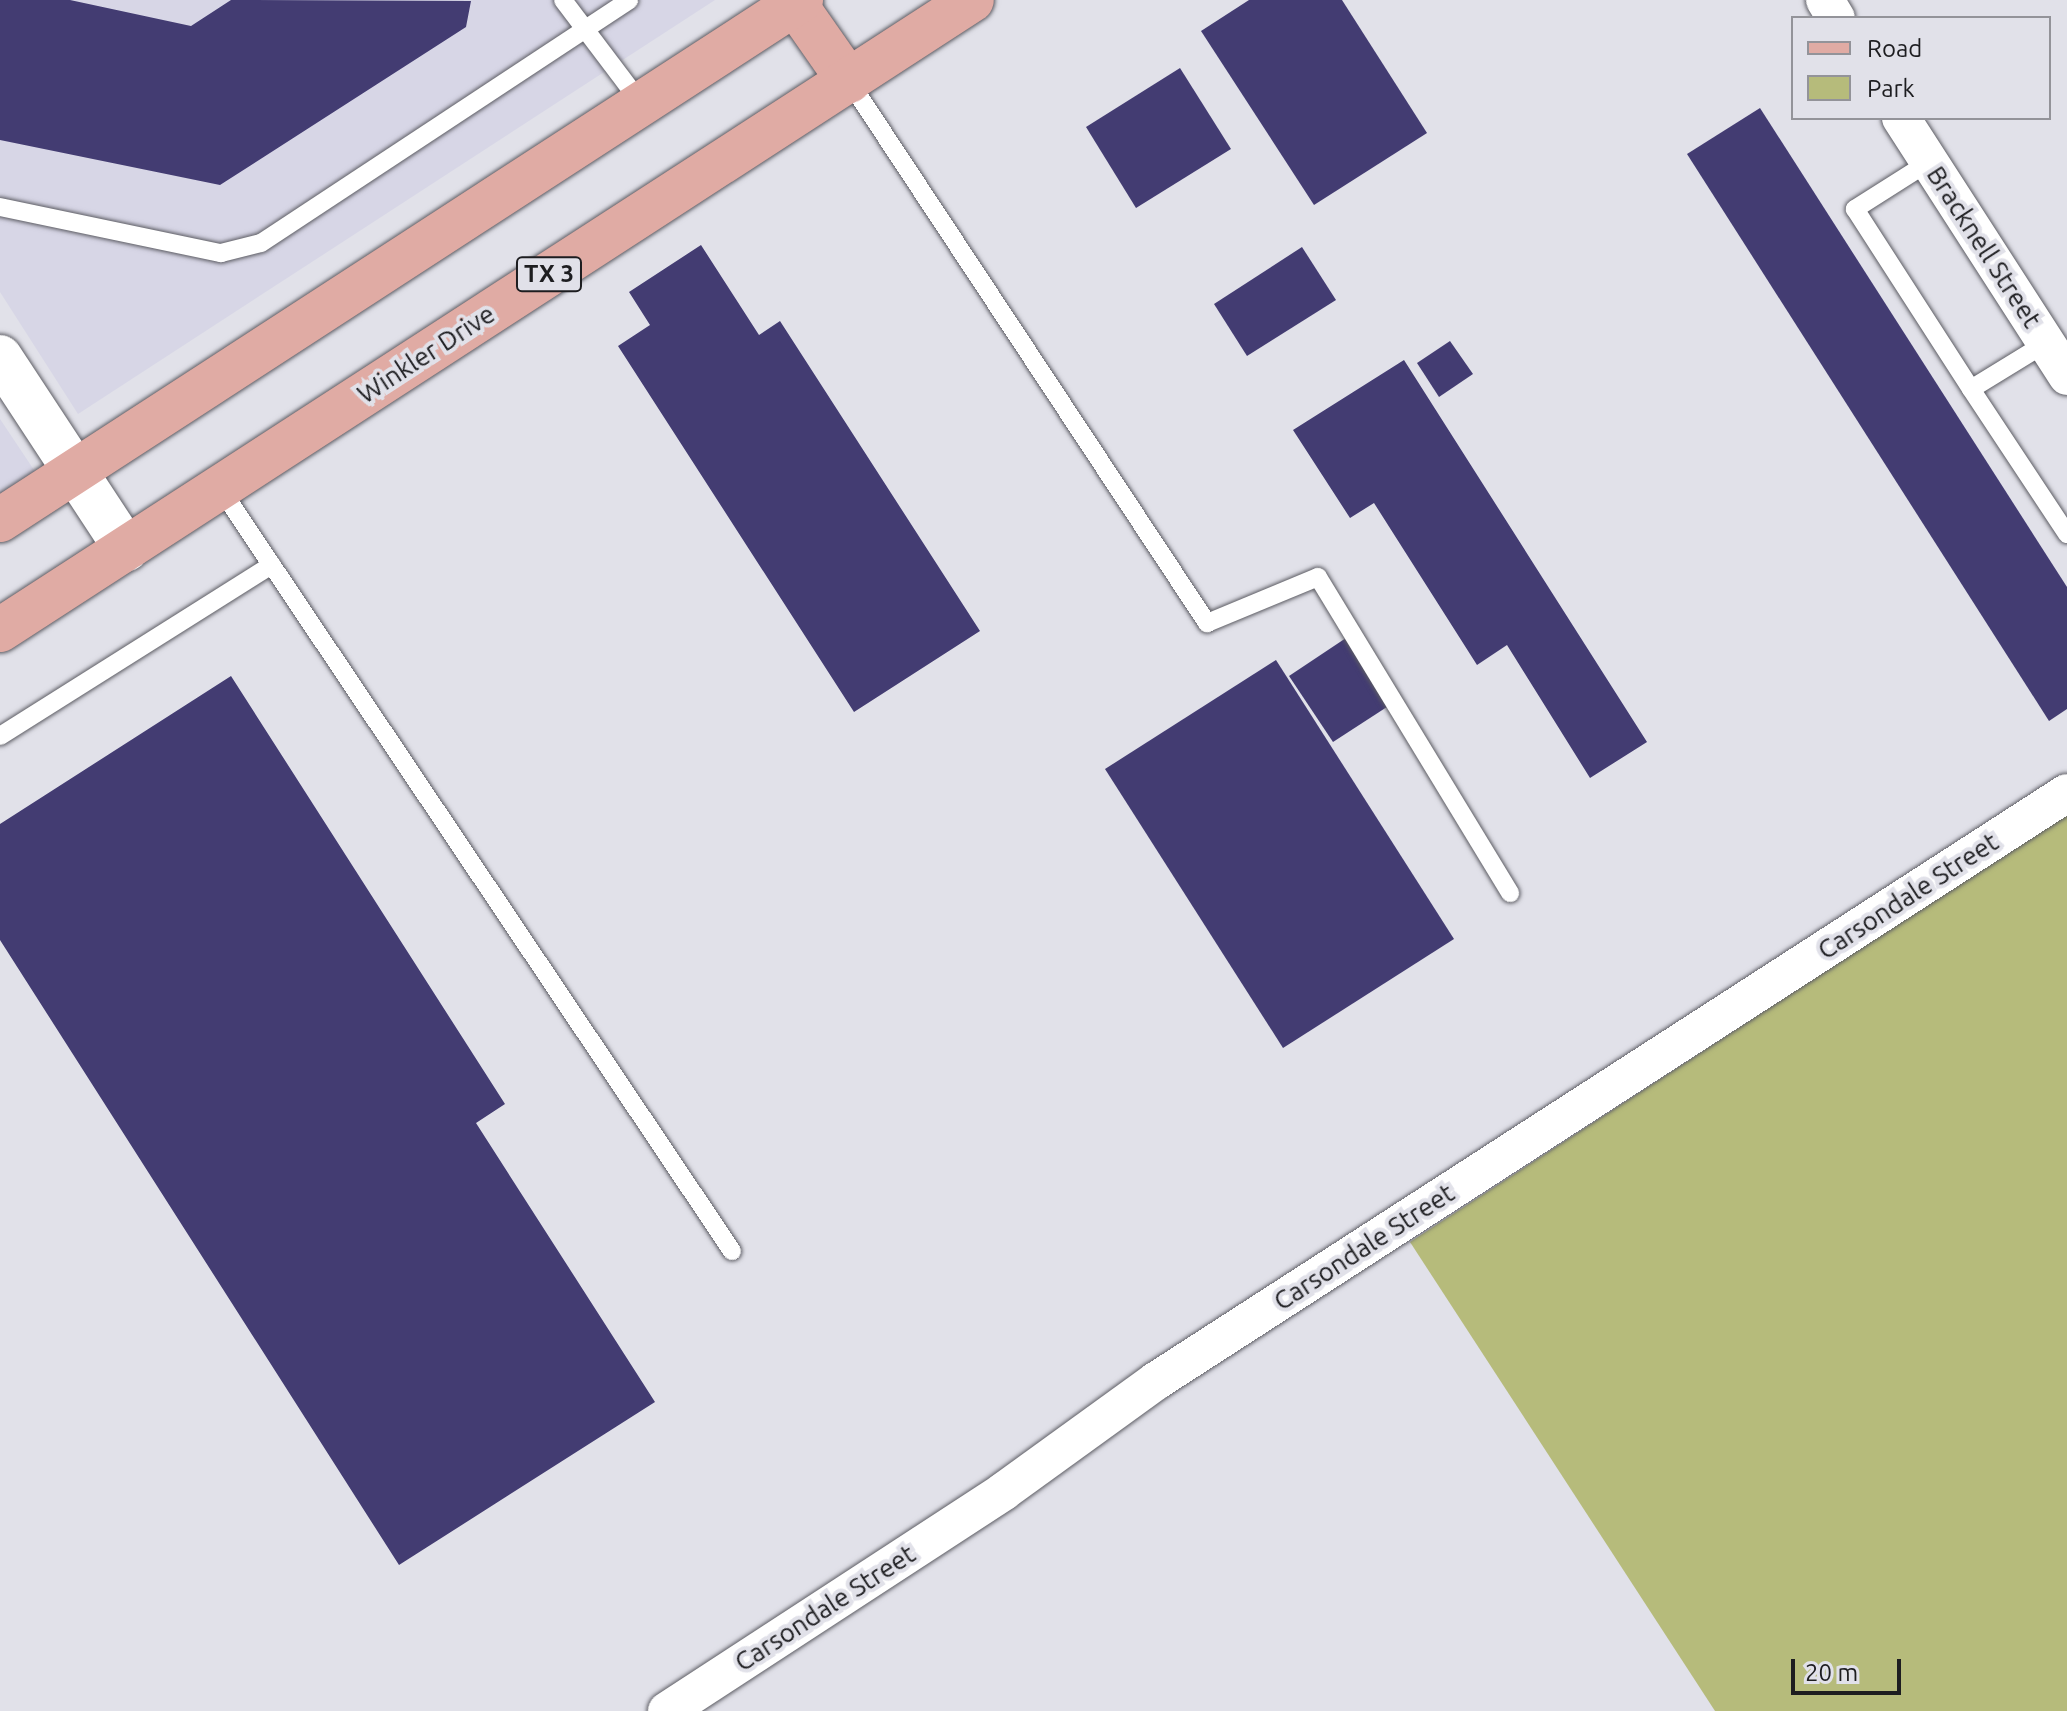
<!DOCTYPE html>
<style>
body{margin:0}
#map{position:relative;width:2067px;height:1711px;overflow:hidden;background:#e1e1e9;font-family:Ubuntu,sans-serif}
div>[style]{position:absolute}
.built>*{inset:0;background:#d7d6e6}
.green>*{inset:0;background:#b6bb7b}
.building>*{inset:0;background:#433c72}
.roads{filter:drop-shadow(0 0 2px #5c5c63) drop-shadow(0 0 2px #5c5c63)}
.lane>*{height:18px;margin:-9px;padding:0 9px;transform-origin:9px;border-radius:9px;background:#fff}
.street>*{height:38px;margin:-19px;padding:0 19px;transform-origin:19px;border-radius:19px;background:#fff}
.secondary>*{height:44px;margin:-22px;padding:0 22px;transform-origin:22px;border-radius:22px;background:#fff}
.primary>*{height:44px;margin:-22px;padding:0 22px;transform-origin:22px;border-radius:22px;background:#e0aba4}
span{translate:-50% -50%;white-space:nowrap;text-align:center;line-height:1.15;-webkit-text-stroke:8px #e1e1e9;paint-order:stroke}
.shield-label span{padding:2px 6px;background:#e1e1e9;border:2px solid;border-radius:6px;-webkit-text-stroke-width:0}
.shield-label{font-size:24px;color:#1d1d20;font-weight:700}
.street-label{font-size:26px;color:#1d1d20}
.legend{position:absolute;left:1791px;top:16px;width:260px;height:104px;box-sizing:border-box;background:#e1e1e9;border:2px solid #939399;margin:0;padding:10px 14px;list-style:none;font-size:24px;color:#1d1d20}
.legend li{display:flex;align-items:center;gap:16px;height:40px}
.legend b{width:40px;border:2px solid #939399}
.scale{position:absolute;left:1791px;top:1659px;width:110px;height:36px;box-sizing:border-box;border:4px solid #1d1d20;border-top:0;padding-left:10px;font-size:24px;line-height:28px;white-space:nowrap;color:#1d1d20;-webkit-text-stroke:6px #e1e1e9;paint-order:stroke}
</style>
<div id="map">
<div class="built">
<div style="clip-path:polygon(0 0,715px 0,78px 414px,0 292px)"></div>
<div style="clip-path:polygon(0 419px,36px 473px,0 496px)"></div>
</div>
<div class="green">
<div style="clip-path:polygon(2067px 814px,2067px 1711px,1715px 1711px,1410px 1242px)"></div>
</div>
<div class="building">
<div style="clip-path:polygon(0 0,70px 0,191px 26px,231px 0,471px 1px,466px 27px,220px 185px,0 140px)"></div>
<div style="clip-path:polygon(1249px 0,1342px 0,1427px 133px,1314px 205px,1201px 31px)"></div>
<div style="clip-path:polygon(1180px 68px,1231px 149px,1136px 208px,1086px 127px)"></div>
<div style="clip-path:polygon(1760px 108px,2067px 587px,2067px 709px,2049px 721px,1687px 154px)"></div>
<div style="clip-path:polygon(701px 245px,759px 335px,780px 321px,980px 631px,854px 712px,618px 346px,650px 325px,629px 292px)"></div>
<div style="clip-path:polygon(1302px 247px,1336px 300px,1247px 356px,1214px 304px)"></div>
<div style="clip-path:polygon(1450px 341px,1473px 374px,1439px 397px,1417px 363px)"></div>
<div style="clip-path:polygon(1404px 360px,1647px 742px,1590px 778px,1507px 645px,1477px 665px,1374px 503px,1350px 518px,1293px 430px)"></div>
<div style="clip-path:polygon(1346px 638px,1390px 705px,1333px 742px,1289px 676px)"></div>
<div style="clip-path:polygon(1276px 660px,1454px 939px,1283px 1048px,1105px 769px)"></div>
<div style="clip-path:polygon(231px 676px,505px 1104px,476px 1123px,655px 1402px,399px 1565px,0 940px,0 824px)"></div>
</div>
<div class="roads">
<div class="lane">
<div style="left:563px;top:0;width:129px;rotate:52.9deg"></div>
<div style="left:849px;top:81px;width:650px;rotate:56.55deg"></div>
<div style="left:1207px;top:623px;width:120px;rotate:-22.5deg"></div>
<div style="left:1318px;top:577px;width:370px;rotate:58.7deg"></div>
<div style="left:1929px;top:162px;width:88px;rotate:147.6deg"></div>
<div style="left:1855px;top:209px;width:214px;rotate:57.2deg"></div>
<div style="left:1971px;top:389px;width:88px;rotate:-31.5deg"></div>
<div style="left:0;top:207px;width:226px;rotate:11.8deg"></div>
<div style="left:221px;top:253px;width:41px;rotate:-14deg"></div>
<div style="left:261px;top:243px;width:441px;rotate:-33.4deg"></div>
<div style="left:1971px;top:389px;width:174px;rotate:56.5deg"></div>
<div style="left:220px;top:488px;width:919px;rotate:56.14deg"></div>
<div style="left:0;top:736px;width:321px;rotate:-32.2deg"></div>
</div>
<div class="street">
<div style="left:1825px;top:0;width:21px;rotate:59deg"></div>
<div style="left:1901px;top:118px;width:307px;rotate:57.2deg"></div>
<div style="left:667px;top:1711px;width:402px;rotate:-33.1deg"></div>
<div style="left:1004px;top:1491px;width:188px;rotate:-35.9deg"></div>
<div style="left:1156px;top:1381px;width:1084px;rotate:-32.84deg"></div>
</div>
<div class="secondary">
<div style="left:0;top:357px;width:230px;rotate:56.7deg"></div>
</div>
<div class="primary">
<div style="left:795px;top:4px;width:94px;rotate:55deg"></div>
<div style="left:0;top:520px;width:955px;rotate:-32.99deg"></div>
<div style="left:0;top:630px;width:1158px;rotate:-32.95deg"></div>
</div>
</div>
<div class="shield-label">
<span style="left:549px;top:274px">TX 3</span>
</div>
<div class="street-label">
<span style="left:1984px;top:247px;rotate:57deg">Bracknell Street</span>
<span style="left:426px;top:354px;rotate:-33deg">Winkler Drive</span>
<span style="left:1908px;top:896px;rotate:-33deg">Carsondale Street</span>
<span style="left:1364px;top:1247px;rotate:-33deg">Carsondale Street</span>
<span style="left:825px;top:1608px;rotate:-33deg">Carsondale Street</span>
</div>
<ul class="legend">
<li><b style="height:10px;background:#e0aba4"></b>Road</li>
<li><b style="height:22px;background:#b6bb7b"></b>Park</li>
</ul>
<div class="scale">20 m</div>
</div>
